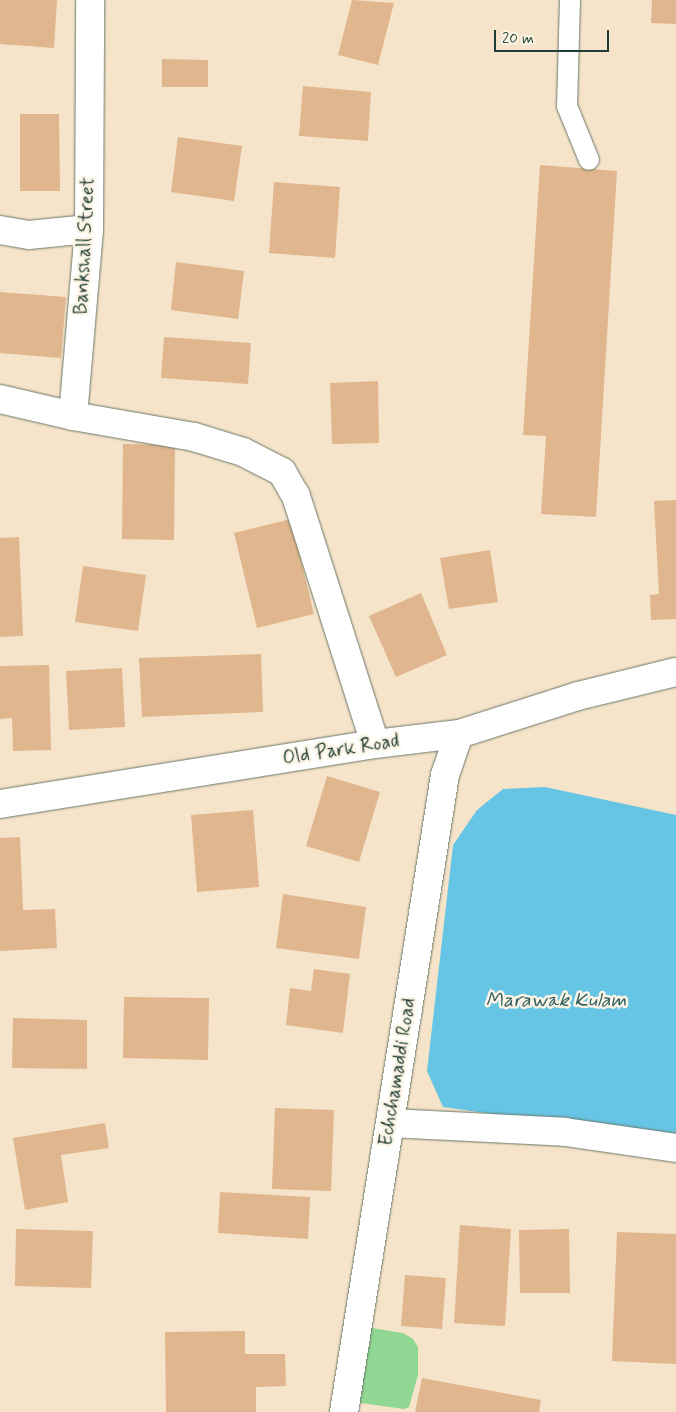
<!DOCTYPE html>
<style>
body{margin:0}
#map{position:relative;width:676px;height:1412px;overflow:hidden;background:#f6e4ca;font-family:Mynerve,sans-serif}
div>[style]{position:absolute}
.green>*{inset:0;background:#8fd793}
.water>*{inset:0;background:#66c5e4}
.building>*{inset:0;background:#dfb68d}
.roads{filter:drop-shadow(0 0 1px #6a7768) drop-shadow(0 0 1px #6a7768)}
.service>*{height:20px;margin:-10px;padding:0 10px;transform-origin:10px;border-radius:10px;background:#fff}
.minor>*{height:28px;margin:-14px;padding:0 14px;transform-origin:14px;border-radius:14px;background:#fff}
.tertiary>*{height:28px;margin:-14px;padding:0 14px;transform-origin:14px;border-radius:14px;background:#fff}
span{translate:-50% -50%;white-space:nowrap;text-align:center;line-height:1.15;-webkit-text-stroke:5px #fcf5e5;paint-order:stroke}
.street-label{font-size:19px;color:#1f3d34}
.water-label{font-size:20px;color:#315f60;font-style:italic}
.scale{position:absolute;left:494px;top:30px;width:115px;height:22px;box-sizing:border-box;border:2px solid #1f3d34;border-top:0;padding-left:6px;font-size:15px;line-height:18px;white-space:nowrap;color:#1f3d34;-webkit-text-stroke:4px #fcf5e5;paint-order:stroke}
</style>
<div id="map">
<div class="green">
<div style="clip-path:polygon(358px 1326px,403px 1333px,413px 1339px,418px 1347px,418px 1375px,409px 1407px,404px 1409px,346px 1401px)"></div>
</div>
<div class="water">
<div style="clip-path:polygon(545px 787px,676px 815px,676px 1140px,443px 1107px,427px 1071px,453px 845px,477px 810px,503px 789px)"></div>
</div>
<div class="building">
<div style="clip-path:polygon(0 0,57px 0,54px 48px,0 44px)"></div>
<div style="clip-path:polygon(352px 0,394px 3px,378px 65px,338px 55px)"></div>
<div style="clip-path:polygon(652px 0,676px 0,676px 24px,651px 23px)"></div>
<div style="clip-path:polygon(162px 59px,208px 60px,208px 87px,162px 87px)"></div>
<div style="clip-path:polygon(303px 86px,371px 92px,368px 141px,299px 136px)"></div>
<div style="clip-path:polygon(20px 114px,59px 114px,60px 191px,20px 191px)"></div>
<div style="clip-path:polygon(178px 137px,242px 146px,234px 201px,171px 192px)"></div>
<div style="clip-path:polygon(540px 165px,617px 171px,596px 517px,541px 514px,546px 436px,523px 435px)"></div>
<div style="clip-path:polygon(274px 182px,340px 187px,335px 258px,269px 253px)"></div>
<div style="clip-path:polygon(176px 262px,244px 271px,238px 319px,171px 310px)"></div>
<div style="clip-path:polygon(0 292px,66px 297px,61px 358px,0 353px)"></div>
<div style="clip-path:polygon(164px 337px,251px 343px,248px 384px,161px 378px)"></div>
<div style="clip-path:polygon(378px 381px,379px 443px,332px 444px,330px 383px)"></div>
<div style="clip-path:polygon(123px 444px,175px 445px,174px 540px,122px 539px)"></div>
<div style="clip-path:polygon(676px 500px,676px 619px,651px 620px,650px 595px,659px 594px,654px 501px)"></div>
<div style="clip-path:polygon(291px 519px,314px 614px,257px 628px,234px 533px)"></div>
<div style="clip-path:polygon(19px 537px,23px 636px,0 637px,0 538px)"></div>
<div style="clip-path:polygon(490px 550px,498px 602px,449px 609px,440px 558px)"></div>
<div style="clip-path:polygon(83px 566px,146px 575px,138px 631px,75px 622px)"></div>
<div style="clip-path:polygon(421px 593px,447px 655px,396px 677px,369px 616px)"></div>
<div style="clip-path:polygon(261px 654px,263px 712px,142px 717px,139px 658px)"></div>
<div style="clip-path:polygon(49px 665px,51px 750px,13px 751px,12px 718px,0 719px,0 666px)"></div>
<div style="clip-path:polygon(122px 668px,125px 727px,69px 730px,66px 671px)"></div>
<div style="clip-path:polygon(327px 776px,380px 792px,359px 862px,306px 846px)"></div>
<div style="clip-path:polygon(253px 810px,259px 887px,197px 892px,191px 815px)"></div>
<div style="clip-path:polygon(20px 837px,23px 910px,55px 909px,57px 948px,0 951px,0 838px)"></div>
<div style="clip-path:polygon(283px 894px,366px 907px,359px 959px,276px 948px)"></div>
<div style="clip-path:polygon(314px 969px,350px 974px,343px 1033px,286px 1025px,290px 988px,311px 991px)"></div>
<div style="clip-path:polygon(124px 997px,209px 998px,208px 1060px,123px 1058px)"></div>
<div style="clip-path:polygon(13px 1018px,87px 1020px,87px 1069px,12px 1068px)"></div>
<div style="clip-path:polygon(275px 1108px,334px 1110px,331px 1191px,272px 1189px)"></div>
<div style="clip-path:polygon(105px 1123px,109px 1148px,61px 1155px,68px 1202px,25px 1210px,13px 1138px)"></div>
<div style="clip-path:polygon(220px 1192px,310px 1197px,308px 1239px,218px 1233px)"></div>
<div style="clip-path:polygon(460px 1225px,511px 1229px,505px 1326px,454px 1323px)"></div>
<div style="clip-path:polygon(16px 1229px,93px 1231px,91px 1288px,15px 1286px)"></div>
<div style="clip-path:polygon(569px 1229px,570px 1293px,520px 1293px,519px 1230px)"></div>
<div style="clip-path:polygon(617px 1232px,676px 1234px,676px 1364px,612px 1361px)"></div>
<div style="clip-path:polygon(405px 1275px,446px 1278px,442px 1329px,401px 1326px)"></div>
<div style="clip-path:polygon(245px 1331px,245px 1354px,285px 1354px,286px 1386px,256px 1387px,256px 1412px,166px 1412px,165px 1332px)"></div>
<div style="clip-path:polygon(422px 1378px,541px 1400px,539px 1412px,415px 1412px)"></div>
</div>
<div class="roads">
<div class="service">
<div style="left:570px;top:0;width:106px;rotate:91.6deg"></div>
<div style="left:567px;top:106px;width:58px;rotate:67.8deg"></div>
</div>
<div class="minor">
<div style="left:0;top:230px;width:29px;rotate:10deg"></div>
<div style="left:29px;top:235px;width:60px;rotate:-5.7deg"></div>
<div style="left:0;top:399px;width:75px;rotate:13.1deg"></div>
<div style="left:73px;top:416px;width:188px;rotate:-85.1deg"></div>
<div style="left:89px;top:229px;width:229px;rotate:-89.7deg"></div>
<div style="left:73px;top:416px;width:123px;rotate:9.8deg"></div>
<div style="left:194px;top:437px;width:51px;rotate:17deg"></div>
<div style="left:243px;top:452px;width:44px;rotate:27.1deg"></div>
<div style="left:282px;top:472px;width:28px;rotate:60deg"></div>
<div style="left:296px;top:496px;width:260px;rotate:72.3deg"></div>
<div style="left:390px;top:1123px;width:175px;rotate:2.9deg"></div>
<div style="left:565px;top:1132px;width:112px;rotate:8.2deg"></div>
<div style="left:344px;top:1412px;width:645px;rotate:-80.99deg"></div>
<div style="left:445px;top:775px;width:43px;rotate:-71.1deg"></div>
</div>
<div class="tertiary">
<div style="left:0;top:804px;width:380px;rotate:-9.1deg"></div>
<div style="left:375px;top:744px;width:85px;rotate:-6.8deg"></div>
<div style="left:459px;top:734px;width:125px;rotate:-17.7deg"></div>
<div style="left:578px;top:696px;width:101px;rotate:-13.8deg"></div>
</div>
</div>
<div class="street-label">
<span style="left:85px;top:246px;rotate:-87deg">Bankshall Street</span>
<span style="left:341px;top:750px;rotate:-9deg">Old Park Road</span>
<span style="left:398px;top:1072px;rotate:-81deg">Echchamaddi Road</span>
</div>
<div class="water-label">
<span style="left:556px;top:1000px">Marawak Kulam</span>
</div>
<div class="scale">20 m</div>
</div>
